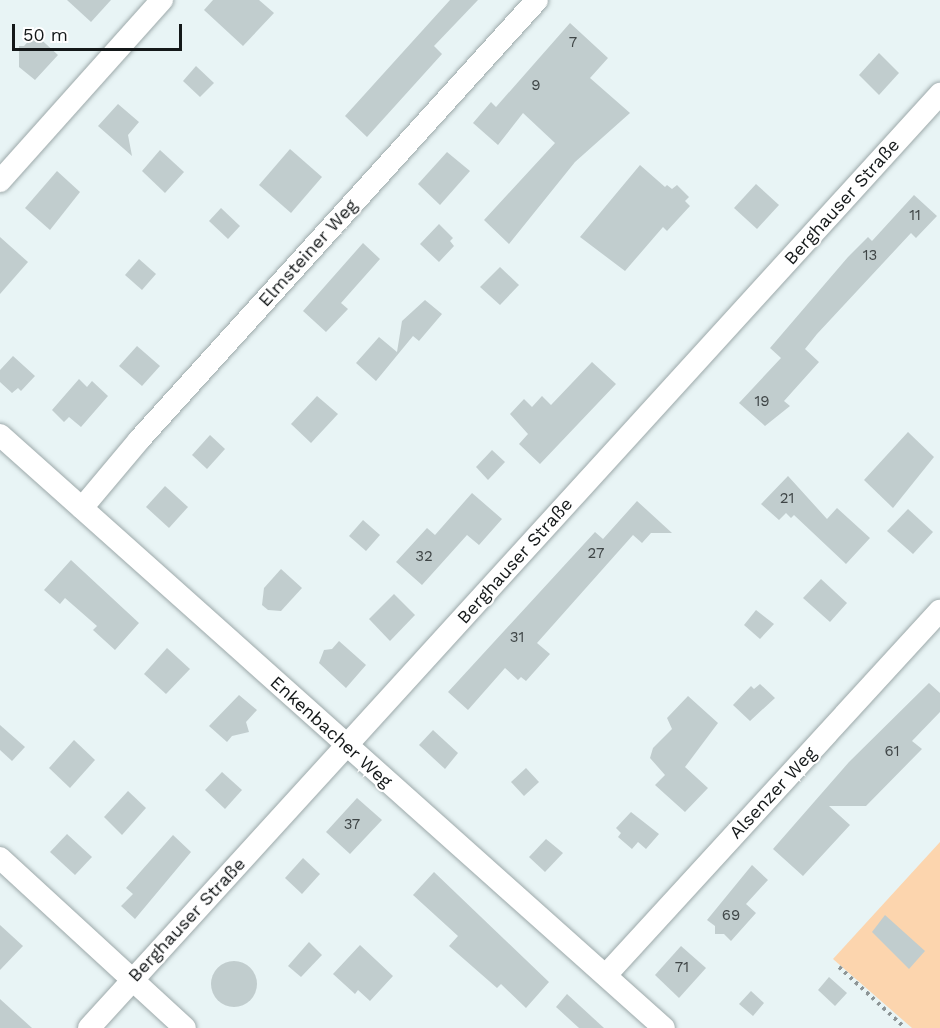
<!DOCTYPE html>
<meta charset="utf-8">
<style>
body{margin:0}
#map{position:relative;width:940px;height:1028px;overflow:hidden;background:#e8f4f5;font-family:"Work Sans",sans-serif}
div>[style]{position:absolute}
.green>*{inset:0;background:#fcd5ae}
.building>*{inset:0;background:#c1cdce}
.round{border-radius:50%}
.path>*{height:4px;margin-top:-2px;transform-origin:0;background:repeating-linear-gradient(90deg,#8d9596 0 3px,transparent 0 7.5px)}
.roads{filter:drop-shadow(0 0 2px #9da9aa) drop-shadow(0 0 2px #9da9aa)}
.minor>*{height:22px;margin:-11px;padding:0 11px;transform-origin:11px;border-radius:11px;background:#fff}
span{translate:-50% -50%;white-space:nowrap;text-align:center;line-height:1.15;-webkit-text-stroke:4.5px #fff;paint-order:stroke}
.number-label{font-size:15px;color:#3f4546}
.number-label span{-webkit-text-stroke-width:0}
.street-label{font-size:18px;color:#141819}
.scale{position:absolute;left:12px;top:24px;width:170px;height:27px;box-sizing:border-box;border:3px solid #141819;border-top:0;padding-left:8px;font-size:18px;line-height:21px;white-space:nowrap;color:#141819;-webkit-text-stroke:4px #fff;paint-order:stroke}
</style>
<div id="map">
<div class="green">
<div style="clip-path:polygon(940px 842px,940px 1028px,912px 1028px,833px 959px)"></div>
</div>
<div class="building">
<div style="clip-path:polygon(67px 0,111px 0,91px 22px)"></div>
<div style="clip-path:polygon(213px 0,259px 0,274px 13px,243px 46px,204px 10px)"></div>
<div style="clip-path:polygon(450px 0,478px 0,434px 46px,442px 54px,367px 137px,345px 116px)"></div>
<div style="clip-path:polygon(570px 23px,608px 58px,590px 78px,630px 113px,575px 162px,509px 244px,484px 220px,555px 143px,523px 113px,498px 145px,473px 123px,491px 102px,496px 107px)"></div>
<div style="clip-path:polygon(35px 34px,58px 55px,35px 80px,19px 67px,19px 46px,24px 46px)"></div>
<div style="clip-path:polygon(879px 53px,899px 73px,879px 95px,859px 75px)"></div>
<div style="clip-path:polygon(196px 66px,214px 83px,200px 97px,183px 81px)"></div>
<div style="clip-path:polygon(118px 104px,139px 122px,128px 135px,132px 156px,98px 126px)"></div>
<div style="clip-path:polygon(290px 149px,322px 177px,291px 213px,259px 185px)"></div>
<div style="clip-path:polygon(160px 150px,184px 172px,165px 193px,142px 171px)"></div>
<div style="clip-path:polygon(447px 152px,470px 171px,440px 205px,418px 184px)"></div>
<div style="clip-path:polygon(640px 165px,665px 187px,667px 185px,672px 189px,677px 185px,689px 197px,685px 201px,690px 206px,667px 231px,663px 227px,625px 271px,580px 237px)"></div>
<div style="clip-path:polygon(57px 171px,80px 192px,50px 230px,25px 208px)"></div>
<div style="clip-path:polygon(756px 184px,779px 205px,757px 229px,734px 208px)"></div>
<div style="clip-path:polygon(914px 195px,937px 216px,916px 238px,911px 233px,817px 334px,805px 349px,819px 362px,784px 401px,790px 406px,765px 426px,739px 403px,781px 358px,770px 348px,848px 257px,868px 237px,872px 241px)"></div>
<div style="clip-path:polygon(221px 208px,240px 226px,228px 239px,209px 221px)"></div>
<div style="clip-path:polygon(439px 224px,453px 238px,450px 241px,454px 246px,439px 262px,420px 244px)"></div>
<div style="clip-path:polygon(0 237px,28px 262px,0 294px)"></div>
<div style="clip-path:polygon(363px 243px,380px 259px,341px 303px,348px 309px,326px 332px,303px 311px)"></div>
<div style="clip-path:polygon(139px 259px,156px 274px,142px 290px,125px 275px)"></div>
<div style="clip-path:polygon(500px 267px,519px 285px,500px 305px,480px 287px)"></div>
<div style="clip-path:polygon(425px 300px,442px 314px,419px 341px,413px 336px,376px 381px,356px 363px,379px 337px,397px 352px,402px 321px)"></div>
<div style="clip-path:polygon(137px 346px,160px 366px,142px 386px,119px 366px)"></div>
<div style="clip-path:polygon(13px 356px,35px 376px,21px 391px,18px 388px,12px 393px,0 382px,0 370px)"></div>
<div style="clip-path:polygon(592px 362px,616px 384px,540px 464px,519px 444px,528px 434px,510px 414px,524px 399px,532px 407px,542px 396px,551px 405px)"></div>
<div style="clip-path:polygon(79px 379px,87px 387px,92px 381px,108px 396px,81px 427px,69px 417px,64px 422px,52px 410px)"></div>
<div style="clip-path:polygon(317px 396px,338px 414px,311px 443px,291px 424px)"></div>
<div style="clip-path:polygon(908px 432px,934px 457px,893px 508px,864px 480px)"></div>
<div style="clip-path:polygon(210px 435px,225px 449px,207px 469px,192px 455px)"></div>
<div style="clip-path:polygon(492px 450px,505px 462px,488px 480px,476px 467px)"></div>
<div style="clip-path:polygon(788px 476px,827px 519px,837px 508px,870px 538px,846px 564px,794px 515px,791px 518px,786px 513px,779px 520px,761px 504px)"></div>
<div style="clip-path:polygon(165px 486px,188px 507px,169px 528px,146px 507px)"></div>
<div style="clip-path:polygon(472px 493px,502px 519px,479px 545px,467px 535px,422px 585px,396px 562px,427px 528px,435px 535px)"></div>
<div style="clip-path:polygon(637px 501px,672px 533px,651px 533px,642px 543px,633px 535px,537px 643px,550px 654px,526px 681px,521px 677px,518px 680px,505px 668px,468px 710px,448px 692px,595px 532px,603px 539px)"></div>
<div style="clip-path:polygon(908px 509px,933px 532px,913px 554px,887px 531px)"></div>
<div style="clip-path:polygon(363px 520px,380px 535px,366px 551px,349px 536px)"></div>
<div style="clip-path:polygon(71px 560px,139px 623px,115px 650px,93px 630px,97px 626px,65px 598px,60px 604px,44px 590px)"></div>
<div style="clip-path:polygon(281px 569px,302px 588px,281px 611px,268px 610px,262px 605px,264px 588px)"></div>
<div style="clip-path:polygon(821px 579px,847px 603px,830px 622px,803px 598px)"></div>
<div style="clip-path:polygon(394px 594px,415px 615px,390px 641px,369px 619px)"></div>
<div style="clip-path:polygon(756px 610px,774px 624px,760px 639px,744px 625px)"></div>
<div style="clip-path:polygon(339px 641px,366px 665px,346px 688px,319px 663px,324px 650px,332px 649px)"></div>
<div style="clip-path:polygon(167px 648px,190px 669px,166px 694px,144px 674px)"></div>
<div style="clip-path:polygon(929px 683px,940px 693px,940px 712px,912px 741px,922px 749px,866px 806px,829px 806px,850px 825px,803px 876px,773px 849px,849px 762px)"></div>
<div style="clip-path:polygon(760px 684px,775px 698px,750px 721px,733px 705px,751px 686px,754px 689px)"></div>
<div style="clip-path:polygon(239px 695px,257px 710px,246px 722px,249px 732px,232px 736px,227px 742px,209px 726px)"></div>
<div style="clip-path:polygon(688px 696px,718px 723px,685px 767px,708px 788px,685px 812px,655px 785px,665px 775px,650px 758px,653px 748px,672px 729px,667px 718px)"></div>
<div style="clip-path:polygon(0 725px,25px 747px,12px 761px,0 750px)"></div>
<div style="clip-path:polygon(433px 730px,458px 753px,445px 769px,419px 745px)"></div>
<div style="clip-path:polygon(74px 740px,95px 760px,70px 788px,49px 768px)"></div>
<div style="clip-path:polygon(526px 768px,539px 782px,524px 796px,511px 782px)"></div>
<div style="clip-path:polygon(222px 772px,242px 790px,225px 809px,205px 790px)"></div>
<div style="clip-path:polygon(128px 791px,146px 808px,122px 835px,104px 817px)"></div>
<div style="clip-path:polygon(357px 798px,382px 820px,350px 854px,326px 832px)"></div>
<div style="clip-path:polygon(631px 812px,659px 834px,646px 849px,638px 842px,632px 849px,618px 837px,621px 833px,616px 828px)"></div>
<div style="clip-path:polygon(67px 834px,92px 857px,75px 875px,50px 852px)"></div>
<div style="clip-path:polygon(173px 835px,191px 852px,135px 919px,121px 906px,133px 894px,126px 888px)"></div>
<div style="clip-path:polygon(546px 839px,563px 853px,545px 872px,529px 857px)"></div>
<div style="clip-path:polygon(303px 858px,320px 874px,302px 894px,285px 878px)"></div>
<div style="clip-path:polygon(752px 865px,768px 880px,746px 904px,756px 913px,731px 941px,724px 934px,715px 934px,715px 926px,707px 920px)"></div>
<div style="clip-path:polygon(434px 872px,549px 982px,526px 1008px,501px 984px,497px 988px,449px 946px,458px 936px,413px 895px)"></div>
<div style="clip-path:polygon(885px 915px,925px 951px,909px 969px,872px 932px)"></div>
<div style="clip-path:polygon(0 925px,23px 946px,0 970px)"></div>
<div style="clip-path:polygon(309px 942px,322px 955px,301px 977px,288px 966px)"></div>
<div style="clip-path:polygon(360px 945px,393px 976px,370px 1001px,358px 990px,355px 994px,333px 974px)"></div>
<div style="clip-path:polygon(681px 946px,706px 968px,679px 998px,655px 975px)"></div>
<div class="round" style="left:211px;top:961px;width:46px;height:46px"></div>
<div style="clip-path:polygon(829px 977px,847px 993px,835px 1006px,818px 990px)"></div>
<div style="clip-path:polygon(751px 991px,764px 1003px,753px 1016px,739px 1004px)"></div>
<div style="clip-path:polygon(567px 994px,604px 1028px,579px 1028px,556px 1007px)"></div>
<div style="clip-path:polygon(0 999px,32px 1028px,0 1028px)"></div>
</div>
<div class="path">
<div style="left:839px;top:967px;width:90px;rotate:42.7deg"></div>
</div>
<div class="roads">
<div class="minor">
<div style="left:0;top:181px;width:243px;rotate:-48.2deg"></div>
<div style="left:0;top:435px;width:890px;rotate:41.77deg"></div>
<div style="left:82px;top:508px;width:89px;rotate:-50deg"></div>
<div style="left:139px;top:440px;width:593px;rotate:-47.87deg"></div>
<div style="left:0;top:858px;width:251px;rotate:42.6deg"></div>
<div style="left:606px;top:975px;width:494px;rotate:-47.5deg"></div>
<div style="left:89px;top:1028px;width:1264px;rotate:-47.66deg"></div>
</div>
</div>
<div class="number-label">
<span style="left:573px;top:43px">7</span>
<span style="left:536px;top:86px">9</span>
<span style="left:915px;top:216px">11</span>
<span style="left:870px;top:256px">13</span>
<span style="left:762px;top:402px">19</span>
<span style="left:787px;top:499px">21</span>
<span style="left:596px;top:554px">27</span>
<span style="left:424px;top:557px">32</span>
<span style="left:517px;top:638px">31</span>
<span style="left:892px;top:752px">61</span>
<span style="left:352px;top:825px">37</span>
<span style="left:731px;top:916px">69</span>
<span style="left:682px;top:968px">71</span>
</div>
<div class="street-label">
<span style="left:842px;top:202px;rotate:-48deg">Berghauser Straße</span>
<span style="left:308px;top:253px;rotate:-48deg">Elmsteiner Weg</span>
<span style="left:515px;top:561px;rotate:-48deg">Berghauser Straße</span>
<span style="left:331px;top:732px;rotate:42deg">Enkenbacher Weg</span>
<span style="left:773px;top:793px;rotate:-47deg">Alsenzer Weg</span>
<span style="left:187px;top:920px;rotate:-47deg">Berghauser Straße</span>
</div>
<div class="scale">50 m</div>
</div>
